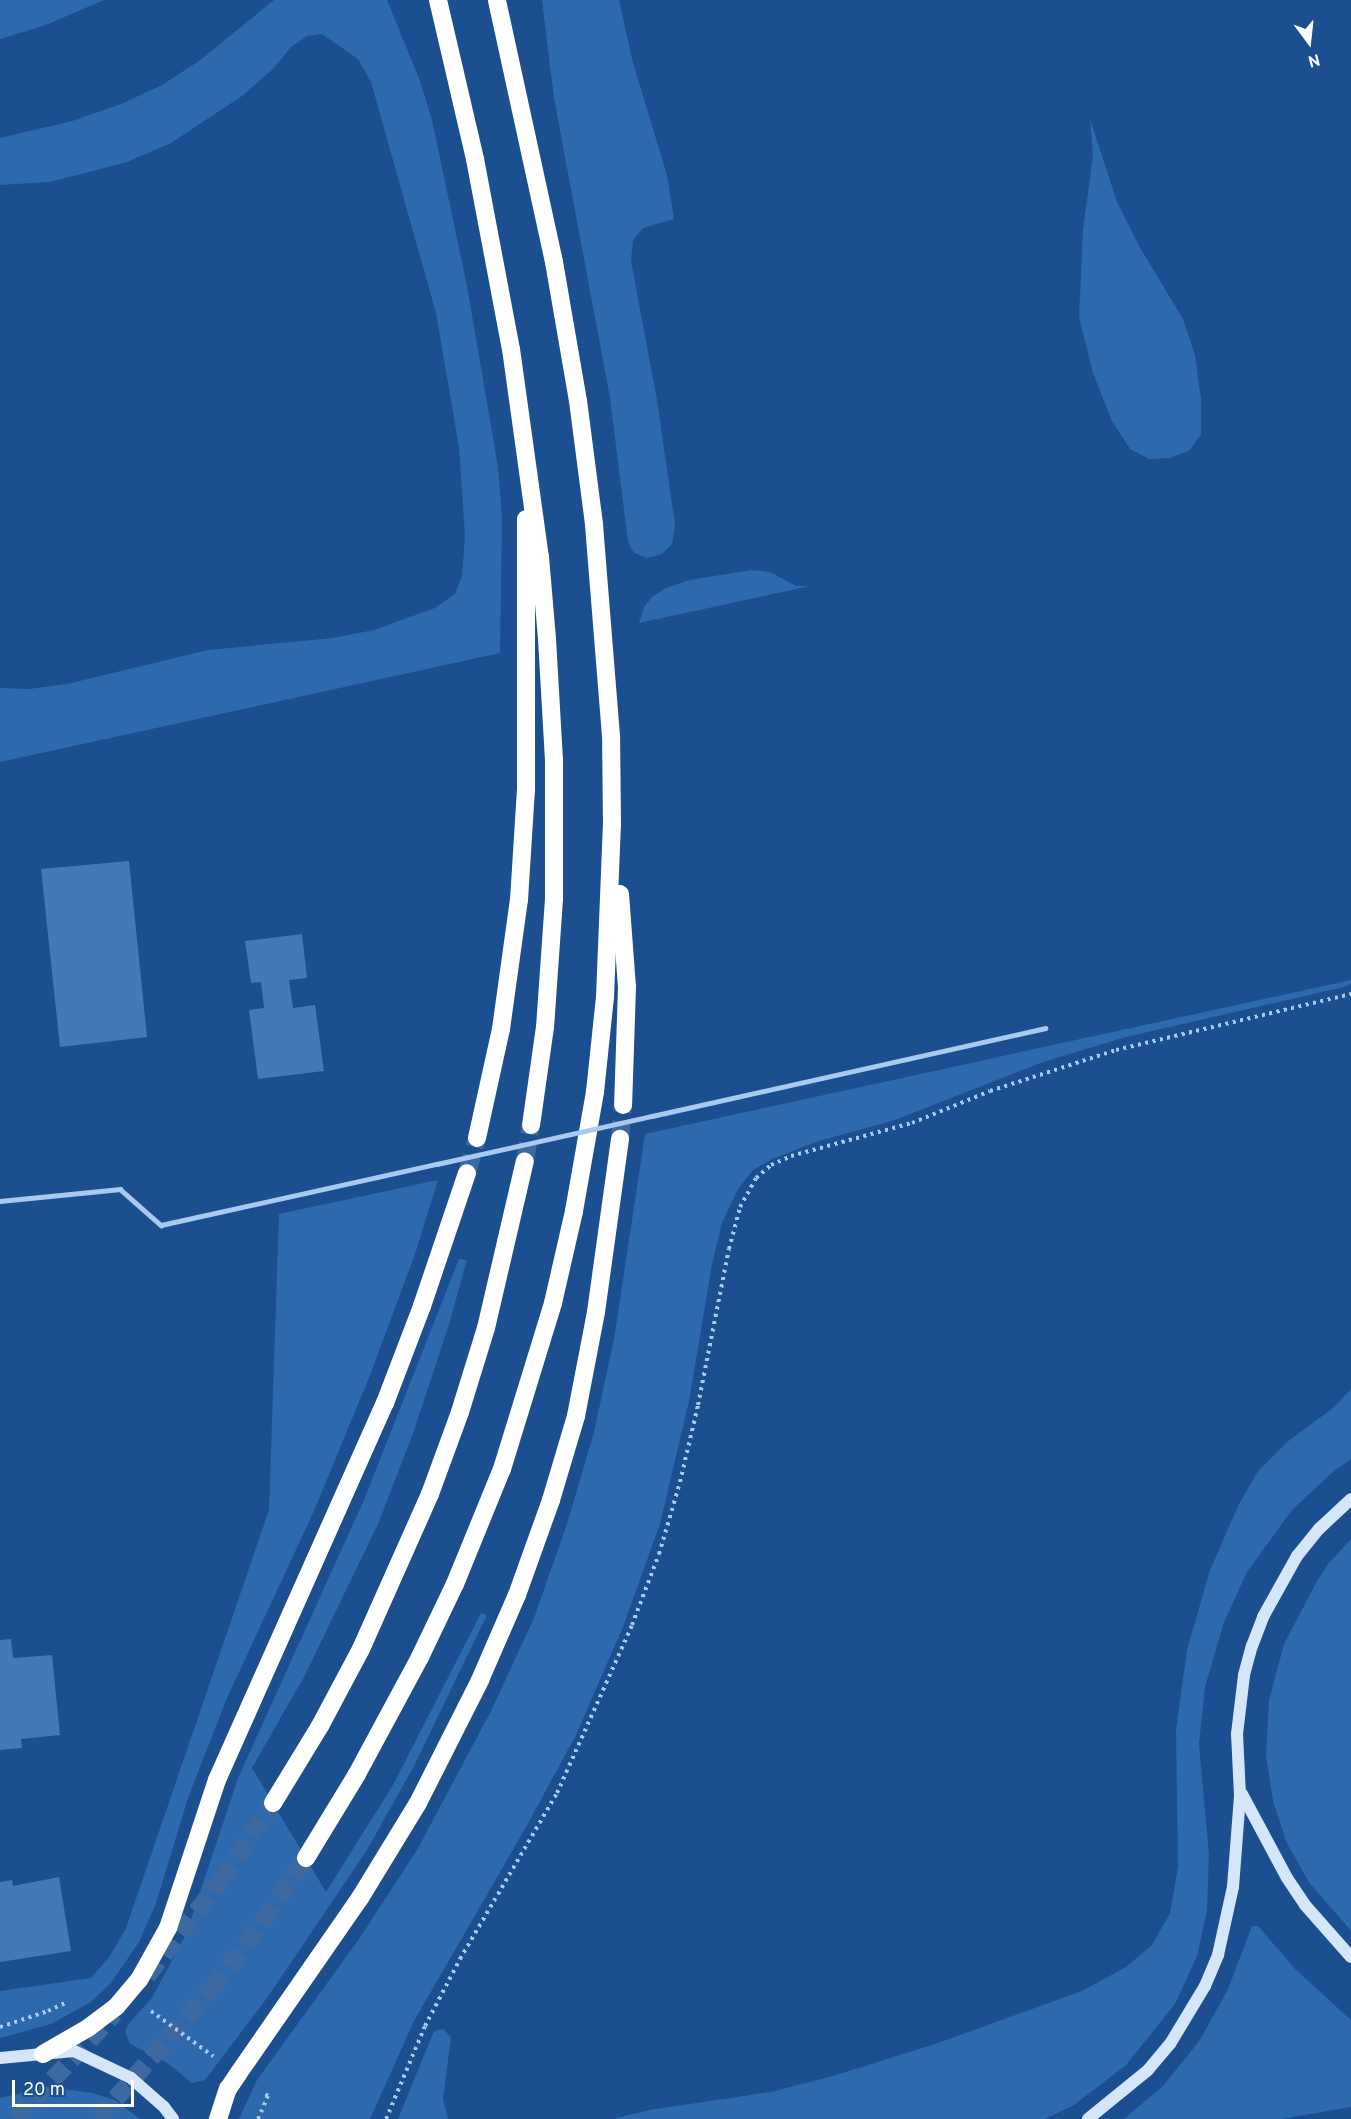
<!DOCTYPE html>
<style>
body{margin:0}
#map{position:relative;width:1351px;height:2119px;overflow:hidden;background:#1b4f8f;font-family:Overpass,sans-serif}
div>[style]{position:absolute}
.green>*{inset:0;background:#2e69ad}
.building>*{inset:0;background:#4478b7}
.highway-tunnel>*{height:18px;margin-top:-9px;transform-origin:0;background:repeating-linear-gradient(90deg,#3d69a0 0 18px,transparent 0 27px)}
.path>*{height:4px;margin-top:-2px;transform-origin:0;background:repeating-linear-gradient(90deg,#a9c9ee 0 3px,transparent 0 7.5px)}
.lane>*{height:4.5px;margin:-2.25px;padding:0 2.25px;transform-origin:2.25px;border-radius:2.25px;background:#a9c9ee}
.secondary>*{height:12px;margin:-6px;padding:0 6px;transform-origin:6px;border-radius:6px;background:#d6e6fa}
.highway>*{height:18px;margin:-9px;padding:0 9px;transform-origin:9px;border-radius:9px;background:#fff}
.lane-bridge>*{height:4.5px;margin:-2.25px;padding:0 2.25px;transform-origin:2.25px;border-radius:2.25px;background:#a9c9ee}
span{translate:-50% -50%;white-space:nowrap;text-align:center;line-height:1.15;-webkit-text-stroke:6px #1b4f8f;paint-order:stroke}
.north{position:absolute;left:1279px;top:12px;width:60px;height:60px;-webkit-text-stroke:4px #1b4f8f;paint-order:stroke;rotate:165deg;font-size:16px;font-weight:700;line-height:24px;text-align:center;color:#fff}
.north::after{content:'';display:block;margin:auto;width:21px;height:27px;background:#fff;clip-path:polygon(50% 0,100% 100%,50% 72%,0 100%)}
.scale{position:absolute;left:12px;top:2080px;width:122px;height:27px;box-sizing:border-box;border:3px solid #fff;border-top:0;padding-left:8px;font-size:18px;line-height:21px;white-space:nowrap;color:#fff;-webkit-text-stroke:4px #1b4f8f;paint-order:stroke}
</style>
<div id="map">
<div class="green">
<div style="clip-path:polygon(0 0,104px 0,46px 25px,0 39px)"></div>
<div style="clip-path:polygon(274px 0,387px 0,420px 81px,432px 120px,467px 286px,498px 467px,502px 518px,500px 653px,0 762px,0 688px,29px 689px,67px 684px,208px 650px,333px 638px,374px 630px,435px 608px,455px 594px,462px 576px,465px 536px,459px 447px,436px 313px,371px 82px,358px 59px,322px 34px,307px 36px,291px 47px,274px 68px,242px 96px,171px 143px,127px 162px,85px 173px,49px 182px,0 185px,0 138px,72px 121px,121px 104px,162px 85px,199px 61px)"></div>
<div style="clip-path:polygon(542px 0,619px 0,633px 63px,667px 175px,674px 219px,643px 228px,633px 240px,631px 261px,657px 400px,675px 525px,672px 544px,662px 554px,647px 558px,634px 553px,628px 542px,610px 398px,554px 98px)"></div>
<div style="clip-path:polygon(1090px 119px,1117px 202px,1139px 246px,1183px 319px,1195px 355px,1201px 399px,1201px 434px,1190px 450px,1170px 458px,1149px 459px,1130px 449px,1112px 421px,1093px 373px,1079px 317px,1083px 230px,1093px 155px)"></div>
<div style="clip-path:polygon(751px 570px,770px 572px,796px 586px,810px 586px,639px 623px,644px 607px,652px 597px,666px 588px,690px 580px)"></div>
<div style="clip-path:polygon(1351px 980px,1351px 984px,1344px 987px,1126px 1037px,1043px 1062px,895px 1120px,819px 1141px,772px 1159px,753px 1170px,738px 1189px,722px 1223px,712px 1264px,689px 1401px,660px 1524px,623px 1627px,576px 1735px,526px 1827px,414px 2021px,370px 2119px,239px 2119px,257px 2080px,359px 1939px,417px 1850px,491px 1711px,534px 1618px,567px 1524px,594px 1432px,614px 1339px,645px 1134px)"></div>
<div style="clip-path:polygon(438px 1180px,416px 1251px,371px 1373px,313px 1513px,227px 1698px,188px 1798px,156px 1903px,139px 1942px,111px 1983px,91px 2002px,51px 2024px,0 2038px,0 1991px,91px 1978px,110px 1956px,126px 1928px,269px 1510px,279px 1214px)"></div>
<div style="clip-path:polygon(459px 1259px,467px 1260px,450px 1321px,414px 1431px,378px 1524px,305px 1675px,252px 1768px,326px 1892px,393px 1785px,481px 1613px,487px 1615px,414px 1766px,367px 1850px,267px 1998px,205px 2080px,192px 2083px,166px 2062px,130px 2044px,125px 2031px,129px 2023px,152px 1998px,186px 1934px,238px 1778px,364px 1500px)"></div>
<div style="clip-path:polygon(1351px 1389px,1351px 1459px,1335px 1470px,1292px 1510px,1247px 1572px,1224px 1622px,1205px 1687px,1199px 1744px,1209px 1854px,1207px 1911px,1197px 1956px,1175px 2004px,1126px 2065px,1074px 2105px,1045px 2119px,614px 2119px,649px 2110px,771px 2092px,833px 2076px,935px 2044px,1082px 1991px,1126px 1967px,1152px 1945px,1170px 1913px,1178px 1867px,1176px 1730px,1187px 1650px,1210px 1570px,1239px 1504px,1258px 1471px,1287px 1442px,1333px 1408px)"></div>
<div style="clip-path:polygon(1351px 1539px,1351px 1931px,1308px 1881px,1286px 1841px,1273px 1801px,1266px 1755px,1269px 1700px,1284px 1644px,1316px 1583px,1328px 1564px)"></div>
<div style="clip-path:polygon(1252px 1926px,1258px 1926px,1296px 1970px,1351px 2020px,1351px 2107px,1281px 2119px,1124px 2119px,1163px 2086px,1200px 2040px,1228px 1989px)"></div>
<div style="clip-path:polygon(443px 2029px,451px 2037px,443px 2099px,448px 2119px,398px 2119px,434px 2031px)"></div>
<div style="clip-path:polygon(48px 2087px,93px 2093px,115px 2100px,140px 2119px,0 2119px,0 2098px)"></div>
</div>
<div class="building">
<div style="clip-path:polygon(129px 861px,147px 1037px,60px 1047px,41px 869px)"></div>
<div style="clip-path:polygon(302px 934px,307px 978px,289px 980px,293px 1008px,315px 1005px,324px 1071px,258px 1079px,249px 1010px,264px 1008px,261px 982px,251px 983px,245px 941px)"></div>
<div style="clip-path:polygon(11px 1639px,13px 1658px,52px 1655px,60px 1735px,21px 1739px,22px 1748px,0 1750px,0 1640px)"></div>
<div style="clip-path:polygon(59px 1877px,71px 1951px,0 1962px,0 1882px,12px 1880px,13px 1886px)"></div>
</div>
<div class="highway-tunnel">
<div style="left:620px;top:1139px;width:34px;rotate:-85deg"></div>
<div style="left:525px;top:1161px;width:36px;rotate:-81deg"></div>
<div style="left:467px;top:1173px;width:36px;rotate:-74deg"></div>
<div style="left:147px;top:1976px;width:121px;rotate:-52.4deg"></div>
<div style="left:221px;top:1880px;width:93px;rotate:-56deg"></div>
<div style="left:16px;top:2119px;width:145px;rotate:-47deg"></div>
<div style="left:98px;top:2119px;width:174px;rotate:-49deg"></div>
<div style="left:212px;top:1988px;width:84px;rotate:-52.7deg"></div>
<div style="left:263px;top:1921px;width:76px;rotate:-55.7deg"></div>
</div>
<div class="path">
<div style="left:151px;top:2011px;width:77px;rotate:36deg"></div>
<div style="left:0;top:2027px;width:51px;rotate:-18.4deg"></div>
<div style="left:48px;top:2011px;width:21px;rotate:-25deg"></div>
<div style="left:258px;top:2119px;width:25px;rotate:-67deg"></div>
<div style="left:268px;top:2096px;width:6px;rotate:-141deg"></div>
<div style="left:386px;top:2119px;width:101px;rotate:-67.2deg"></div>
<div style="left:425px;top:2026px;width:76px;rotate:-62.4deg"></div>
<div style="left:460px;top:1959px;width:192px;rotate:-59.7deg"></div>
<div style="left:557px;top:1793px;width:184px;rotate:-65.9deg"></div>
<div style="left:632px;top:1625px;width:76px;rotate:-69.2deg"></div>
<div style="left:659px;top:1554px;width:75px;rotate:-73.7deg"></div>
<div style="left:680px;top:1482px;width:79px;rotate:-76.8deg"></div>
<div style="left:698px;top:1405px;width:159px;rotate:-78.8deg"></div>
<div style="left:729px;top:1249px;width:43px;rotate:-75.3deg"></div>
<div style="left:740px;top:1207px;width:33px;rotate:-61deg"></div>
<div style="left:756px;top:1178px;width:20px;rotate:-41deg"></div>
<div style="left:771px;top:1165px;width:22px;rotate:-24deg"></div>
<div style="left:791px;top:1156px;width:125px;rotate:-15.3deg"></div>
<div style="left:912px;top:1123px;width:84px;rotate:-22.3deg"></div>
<div style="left:990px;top:1091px;width:133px;rotate:-18deg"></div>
<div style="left:1116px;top:1050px;width:242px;rotate:-13.4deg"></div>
</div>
<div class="lane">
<div style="left:652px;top:1116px;width:403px;rotate:-12.6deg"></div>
<div style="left:0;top:1201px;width:121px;rotate:-5.7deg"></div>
<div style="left:120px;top:1189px;width:55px;rotate:41.3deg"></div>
<div style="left:161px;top:1225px;width:283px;rotate:-12.5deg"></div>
</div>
<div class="secondary">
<div style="left:1242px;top:1794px;width:95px;rotate:61.8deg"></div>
<div style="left:1287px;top:1878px;width:32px;rotate:56deg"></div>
<div style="left:1305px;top:1905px;width:69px;rotate:48.5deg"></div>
<div style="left:0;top:2058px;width:74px;rotate:-5.4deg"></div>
<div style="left:74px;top:2051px;width:63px;rotate:25.3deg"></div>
<div style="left:131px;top:2078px;width:44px;rotate:41.3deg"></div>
<div style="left:164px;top:2107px;width:15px;rotate:53deg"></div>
<div style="left:1088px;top:2119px;width:77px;rotate:-39.2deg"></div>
<div style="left:1148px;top:2070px;width:34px;rotate:-50deg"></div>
<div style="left:1170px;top:2044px;width:68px;rotate:-58.9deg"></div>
<div style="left:1205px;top:1986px;width:34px;rotate:-67deg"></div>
<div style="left:1218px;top:1955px;width:70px;rotate:-77.6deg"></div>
<div style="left:1233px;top:1887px;width:92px;rotate:-85.6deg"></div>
<div style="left:1240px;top:1795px;width:61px;rotate:-92.8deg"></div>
<div style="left:1237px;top:1734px;width:59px;rotate:-83.2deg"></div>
<div style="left:1244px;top:1675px;width:30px;rotate:-75deg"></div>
<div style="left:1252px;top:1646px;width:31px;rotate:-69deg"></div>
<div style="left:1263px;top:1617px;width:70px;rotate:-60.9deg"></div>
<div style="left:1297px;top:1556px;width:36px;rotate:-51deg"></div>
<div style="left:1320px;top:1528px;width:42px;rotate:-43.1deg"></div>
</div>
<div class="highway">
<div style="left:438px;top:0;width:163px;rotate:76.9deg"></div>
<div style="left:475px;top:159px;width:193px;rotate:79.3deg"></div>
<div style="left:511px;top:349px;width:210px;rotate:82.1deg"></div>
<div style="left:540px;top:557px;width:82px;rotate:85.1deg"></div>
<div style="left:547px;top:639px;width:120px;rotate:86.7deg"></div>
<div style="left:554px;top:759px;width:140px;rotate:90deg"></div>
<div style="left:554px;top:899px;width:128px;rotate:94deg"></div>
<div style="left:545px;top:1027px;width:99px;rotate:98.1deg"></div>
<div style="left:620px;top:894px;width:93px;rotate:85.7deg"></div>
<div style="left:627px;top:987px;width:118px;rotate:91.9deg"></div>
<div style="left:477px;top:1138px;width:112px;rotate:-77.6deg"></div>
<div style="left:501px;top:1029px;width:130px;rotate:-82.1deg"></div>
<div style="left:519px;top:900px;width:110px;rotate:-86.4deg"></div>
<div style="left:526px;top:790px;width:271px;rotate:-90deg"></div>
<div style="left:273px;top:1803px;width:90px;rotate:-58.6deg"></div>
<div style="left:320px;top:1726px;width:87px;rotate:-62deg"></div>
<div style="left:361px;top:1649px;width:170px;rotate:-66deg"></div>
<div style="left:430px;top:1494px;width:87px;rotate:-69.9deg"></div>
<div style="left:460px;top:1412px;width:88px;rotate:-72.8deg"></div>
<div style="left:486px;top:1328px;width:171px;rotate:-76.9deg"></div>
<div style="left:306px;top:1858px;width:98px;rotate:-58.7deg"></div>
<div style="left:357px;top:1774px;width:133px;rotate:-61.7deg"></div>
<div style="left:420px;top:1657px;width:81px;rotate:-64.4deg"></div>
<div style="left:455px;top:1584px;width:124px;rotate:-67.8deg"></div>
<div style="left:502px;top:1469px;width:174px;rotate:-72.9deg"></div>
<div style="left:553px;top:1303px;width:94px;rotate:-77.1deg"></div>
<div style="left:574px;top:1211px;width:121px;rotate:-80deg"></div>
<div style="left:595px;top:1092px;width:96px;rotate:-84deg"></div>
<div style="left:605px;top:997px;width:172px;rotate:-87.7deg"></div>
<div style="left:612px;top:825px;width:89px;rotate:-90.6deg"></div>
<div style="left:611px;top:736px;width:213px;rotate:-94.6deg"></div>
<div style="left:594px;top:524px;width:124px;rotate:-97.4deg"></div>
<div style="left:578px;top:401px;width:141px;rotate:-99.8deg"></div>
<div style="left:554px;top:262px;width:268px;rotate:-102.3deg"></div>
<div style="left:43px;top:2054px;width:52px;rotate:-30deg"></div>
<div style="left:88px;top:2028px;width:35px;rotate:-37deg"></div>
<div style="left:116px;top:2007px;width:35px;rotate:-50deg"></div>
<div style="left:139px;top:1980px;width:60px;rotate:-60.9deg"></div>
<div style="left:168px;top:1928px;width:156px;rotate:-71.7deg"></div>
<div style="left:217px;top:1780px;width:413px;rotate:-66deg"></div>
<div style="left:385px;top:1403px;width:104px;rotate:-69.1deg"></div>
<div style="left:422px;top:1306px;width:140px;rotate:-71.3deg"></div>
<div style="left:218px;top:2119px;width:32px;rotate:-72deg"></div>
<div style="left:228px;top:2089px;width:18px;rotate:-56deg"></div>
<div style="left:238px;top:2074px;width:214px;rotate:-55.3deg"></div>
<div style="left:360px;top:1898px;width:111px;rotate:-58.6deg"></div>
<div style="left:418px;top:1803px;width:138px;rotate:-63.2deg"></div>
<div style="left:480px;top:1680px;width:93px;rotate:-66.5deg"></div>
<div style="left:517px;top:1595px;width:101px;rotate:-70.3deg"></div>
<div style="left:551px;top:1500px;width:88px;rotate:-73.4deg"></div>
<div style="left:576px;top:1416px;width:106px;rotate:-79.1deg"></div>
<div style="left:596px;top:1312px;width:175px;rotate:-82.1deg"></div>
</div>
<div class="lane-bridge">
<div style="left:437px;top:1164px;width:220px;rotate:-12.6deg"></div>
</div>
<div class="north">N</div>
<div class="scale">20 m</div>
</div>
